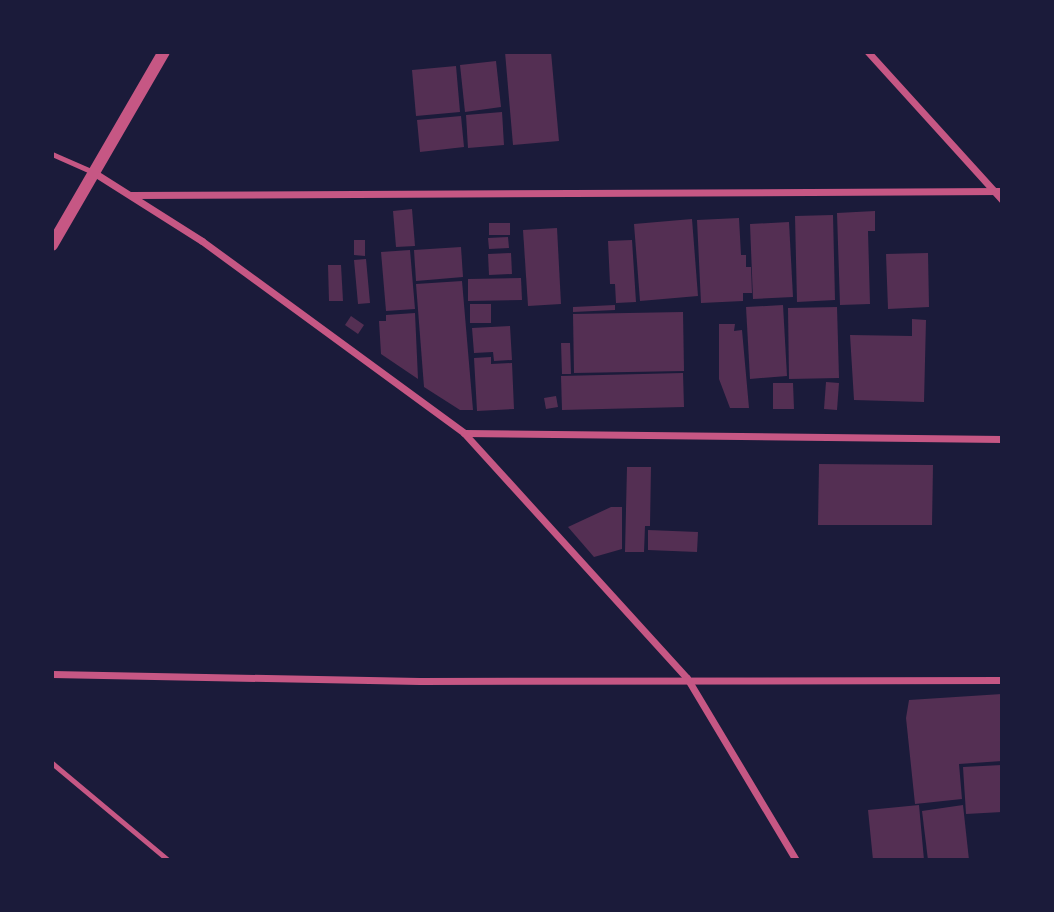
<!DOCTYPE html>
<style>
body{margin:0}
#map{position:relative;width:1054px;height:912px;overflow:hidden;background:#1b1b3a;font-family:"Alegreya Sans",sans-serif}
div>[style]{position:absolute}
.building>*{inset:0;background:#542f53}
.service>*{height:5px;margin:-2.5px;padding:0 2.5px;transform-origin:2.5px;border-radius:2.5px;background:#c65784}
.minor>*{height:7px;margin:-3.5px;padding:0 3.5px;transform-origin:3.5px;border-radius:3.5px;background:#c65784}
.tertiary>*{height:12px;margin:-6px;padding:0 6px;transform-origin:6px;border-radius:6px;background:#c65784}
span{translate:-50% -50%;white-space:nowrap;text-align:center;line-height:1.15;-webkit-text-stroke:5px #1b1b3a;paint-order:stroke}
.frame{position:absolute;inset:0;border:54px solid #1b1b3a;pointer-events:none}
</style>
<div id="map">
<div class="building">
<div style="clip-path:polygon(505px 52px,551px 52px,559px 141px,513px 145px)"></div>
<div style="clip-path:polygon(496px 61px,501px 107px,465px 112px,460px 65px)"></div>
<div style="clip-path:polygon(456px 66px,460px 112px,416px 116px,412px 70px)"></div>
<div style="clip-path:polygon(502px 112px,504px 145px,468px 148px,466px 115px)"></div>
<div style="clip-path:polygon(461px 116px,464px 147px,420px 152px,417px 120px)"></div>
<div style="clip-path:polygon(412px 209px,415px 246px,396px 247px,393px 211px)"></div>
<div style="clip-path:polygon(875px 211px,875px 231px,868px 231px,870px 304px,840px 305px,837px 213px)"></div>
<div style="clip-path:polygon(833px 215px,835px 300px,797px 302px,795px 216px)"></div>
<div style="clip-path:polygon(739px 218px,741px 255px,746px 255px,746px 267px,751px 267px,752px 293px,743px 293px,743px 301px,701px 303px,697px 220px)"></div>
<div style="clip-path:polygon(692px 219px,698px 296px,640px 301px,634px 224px)"></div>
<div style="clip-path:polygon(789px 222px,793px 297px,753px 299px,750px 224px)"></div>
<div style="clip-path:polygon(489px 223px,510px 223px,510px 235px,489px 235px)"></div>
<div style="clip-path:polygon(557px 228px,561px 304px,528px 306px,523px 230px)"></div>
<div style="clip-path:polygon(508px 237px,509px 248px,489px 249px,488px 238px)"></div>
<div style="clip-path:polygon(354px 240px,365px 240px,365px 256px,354px 255px)"></div>
<div style="clip-path:polygon(632px 240px,636px 302px,616px 303px,615px 284px,610px 284px,608px 241px)"></div>
<div style="clip-path:polygon(461px 247px,463px 277px,416px 281px,414px 250px)"></div>
<div style="clip-path:polygon(410px 250px,415px 309px,386px 311px,381px 252px)"></div>
<div style="clip-path:polygon(511px 253px,512px 274px,489px 275px,488px 254px)"></div>
<div style="clip-path:polygon(928px 253px,929px 307px,888px 309px,886px 254px)"></div>
<div style="clip-path:polygon(366px 259px,370px 303px,358px 304px,354px 260px)"></div>
<div style="clip-path:polygon(328px 265px,341px 265px,343px 301px,329px 301px)"></div>
<div style="clip-path:polygon(521px 278px,522px 300px,468px 301px,468px 279px)"></div>
<div style="clip-path:polygon(462px 281px,473px 410px,460px 410px,424px 387px,416px 284px)"></div>
<div style="clip-path:polygon(470px 304px,491px 304px,491px 323px,470px 323px)"></div>
<div style="clip-path:polygon(615px 305px,615px 310px,573px 312px,573px 307px)"></div>
<div style="clip-path:polygon(783px 305px,787px 376px,750px 379px,746px 307px)"></div>
<div style="clip-path:polygon(837px 307px,839px 378px,789px 379px,788px 308px)"></div>
<div style="clip-path:polygon(683px 312px,684px 371px,574px 373px,573px 314px)"></div>
<div style="clip-path:polygon(415px 313px,418px 379px,381px 354px,379px 321px,386px 321px,386px 315px)"></div>
<div style="clip-path:polygon(351px 316px,364px 325px,358px 334px,345px 325px)"></div>
<div style="clip-path:polygon(912px 319px,926px 320px,924px 402px,854px 400px,850px 335px,912px 336px)"></div>
<div style="clip-path:polygon(719px 324px,735px 324px,734px 331px,742px 330px,749px 408px,730px 408px,719px 379px)"></div>
<div style="clip-path:polygon(510px 326px,512px 360px,494px 361px,493px 352px,474px 353px,472px 328px)"></div>
<div style="clip-path:polygon(561px 343px,570px 343px,571px 374px,562px 374px)"></div>
<div style="clip-path:polygon(491px 357px,491px 364px,512px 363px,514px 409px,477px 411px,474px 358px)"></div>
<div style="clip-path:polygon(683px 373px,684px 407px,562px 410px,561px 376px)"></div>
<div style="clip-path:polygon(826px 382px,839px 383px,837px 410px,824px 409px)"></div>
<div style="clip-path:polygon(773px 383px,793px 383px,794px 409px,773px 409px)"></div>
<div style="clip-path:polygon(556px 396px,558px 407px,546px 409px,544px 398px)"></div>
<div style="clip-path:polygon(819px 464px,933px 465px,932px 525px,818px 525px)"></div>
<div style="clip-path:polygon(627px 467px,651px 467px,650px 526px,645px 526px,644px 552px,625px 552px)"></div>
<div style="clip-path:polygon(611px 507px,622px 507px,622px 549px,594px 557px,568px 527px)"></div>
<div style="clip-path:polygon(648px 530px,698px 532px,697px 552px,648px 550px)"></div>
<div style="clip-path:polygon(1002px 694px,1002px 761px,959px 764px,962px 799px,915px 804px,906px 718px,909px 700px)"></div>
<div style="clip-path:polygon(1002px 765px,1002px 812px,966px 814px,963px 767px)"></div>
<div style="clip-path:polygon(919px 805px,924px 860px,873px 860px,868px 810px)"></div>
<div style="clip-path:polygon(963px 805px,969px 860px,928px 860px,922px 811px)"></div>
</div>
<div class="service">
<div style="left:52px;top:154px;width:45px;rotate:23.7deg"></div>
<div style="left:52px;top:763px;width:151px;rotate:39.9deg"></div>
</div>
<div class="minor">
<div style="left:868px;top:52px;width:200px;rotate:47.8deg"></div>
<div style="left:93px;top:172px;width:129px;rotate:32.3deg"></div>
<div style="left:202px;top:241px;width:325px;rotate:36.2deg"></div>
<div style="left:464px;top:433px;width:331px;rotate:47.7deg"></div>
<div style="left:687px;top:678px;width:212px;rotate:59.1deg"></div>
<div style="left:131px;top:195px;width:871px;rotate:-0.26deg"></div>
<div style="left:464px;top:433px;width:538px;rotate:0.64deg"></div>
<div style="left:52px;top:674px;width:368px;rotate:1.1deg"></div>
<div style="left:420px;top:681px;width:582px;rotate:-0.1deg"></div>
</div>
<div class="tertiary">
<div style="left:52px;top:245px;width:223px;rotate:-59.9deg"></div>
</div>
<div class="frame"></div>
</div>
